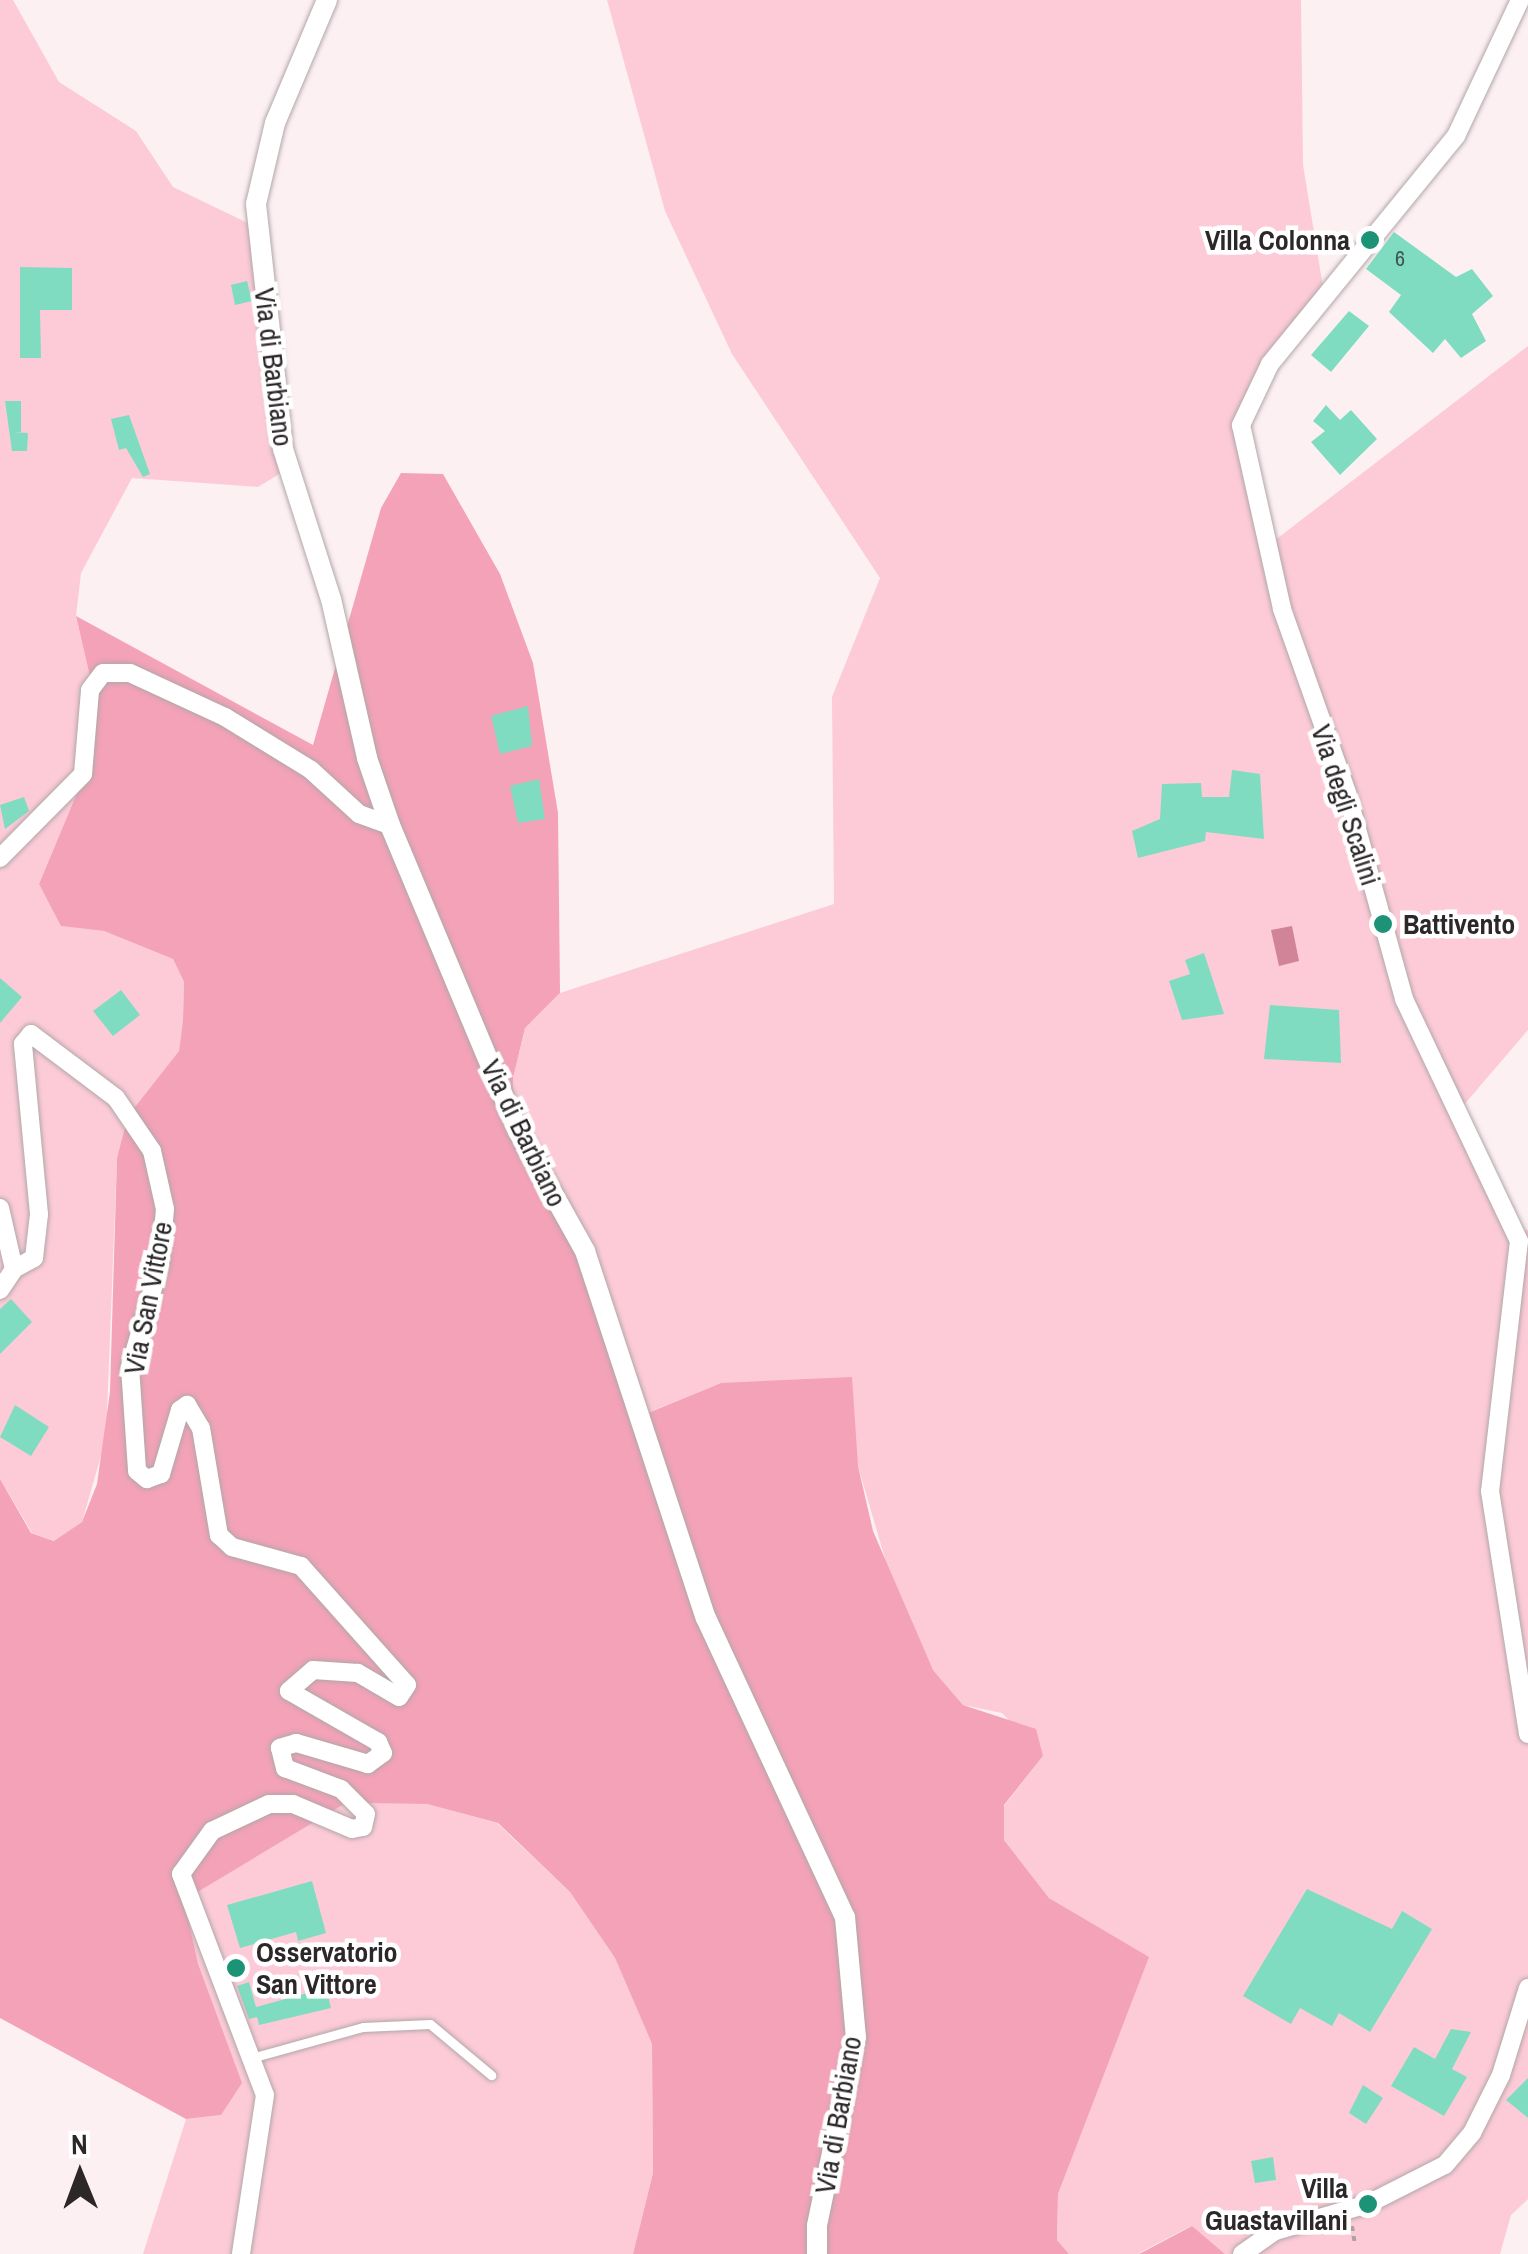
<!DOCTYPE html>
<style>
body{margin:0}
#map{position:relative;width:1528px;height:2254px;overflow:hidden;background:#fcf0f3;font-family:"Archivo Narrow",sans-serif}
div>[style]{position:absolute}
.green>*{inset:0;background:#fccbd7}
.forest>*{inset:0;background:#f3a2b7}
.water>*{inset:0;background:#d18398}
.building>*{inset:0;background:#80dcc0}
.path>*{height:4px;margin-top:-2px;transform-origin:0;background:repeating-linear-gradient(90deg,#aba2a4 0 5px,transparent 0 10px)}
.roads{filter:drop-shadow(0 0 2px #b2a7a9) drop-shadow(0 0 2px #b2a7a9)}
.service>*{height:9px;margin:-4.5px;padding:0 4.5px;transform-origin:4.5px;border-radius:4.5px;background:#fff}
.minor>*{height:18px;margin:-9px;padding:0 9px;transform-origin:9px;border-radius:9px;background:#fff}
.tertiary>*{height:20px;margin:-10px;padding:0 10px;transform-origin:10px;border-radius:10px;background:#fff}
.dots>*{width:28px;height:28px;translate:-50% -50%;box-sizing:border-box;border:5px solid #fff;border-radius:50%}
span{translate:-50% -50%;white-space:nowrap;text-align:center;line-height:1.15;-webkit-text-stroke:9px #fff;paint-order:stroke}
.number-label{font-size:22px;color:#41554f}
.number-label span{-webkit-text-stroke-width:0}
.poi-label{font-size:28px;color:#2c2829;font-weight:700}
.right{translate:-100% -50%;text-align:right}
.left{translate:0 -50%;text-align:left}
.street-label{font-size:28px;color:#2c2829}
.north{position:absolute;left:30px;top:2124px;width:100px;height:100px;-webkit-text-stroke:8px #fff;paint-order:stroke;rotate:359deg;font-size:28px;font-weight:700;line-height:40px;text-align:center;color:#2c2829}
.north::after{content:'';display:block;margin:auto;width:35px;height:45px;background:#2c2829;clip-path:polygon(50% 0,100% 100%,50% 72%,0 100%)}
</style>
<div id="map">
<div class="green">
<div style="clip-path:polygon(0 0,13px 0,59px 82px,136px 131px,173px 187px,260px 229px,289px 468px,258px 487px,132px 478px,81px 573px,76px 616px,91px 681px,82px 781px,39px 884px,62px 926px,104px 931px,173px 959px,184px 982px,183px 1020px,179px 1051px,129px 1116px,117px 1158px,106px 1438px,82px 1522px,55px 1541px,32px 1533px,0 1479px)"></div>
<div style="clip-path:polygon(607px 0,1301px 0,1303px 165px,1325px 299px,1247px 394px,1242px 456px,1266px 547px,1528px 346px,1528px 1030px,1457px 1113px,1516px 1229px,1528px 1230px,1528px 2199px,1511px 2215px,1500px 2254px,1225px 2254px,1191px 2226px,1137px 2254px,1069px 2254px,1057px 2240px,1058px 2194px,1148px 1957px,1049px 1898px,1004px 1840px,1004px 1806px,1043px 1756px,1002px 1713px,963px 1705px,933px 1670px,895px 1593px,858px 1466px,782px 1384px,721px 1383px,647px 1413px,512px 1131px,513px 1078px,525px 1028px,560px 993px,834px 904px,832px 697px,880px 578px,732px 354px,665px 211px)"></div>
<div style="clip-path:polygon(346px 1803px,427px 1804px,497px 1823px,570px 1892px,615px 1958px,652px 2044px,653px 2173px,633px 2254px,143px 2254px,186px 2119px,221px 2115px,183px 1900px)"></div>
</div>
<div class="forest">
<div style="clip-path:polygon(401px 473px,443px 474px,500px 574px,533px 663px,558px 813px,560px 993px,525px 1028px,513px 1078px,512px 1131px,573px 1240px,648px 1413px,721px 1383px,852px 1377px,858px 1466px,873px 1531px,933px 1670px,963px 1705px,1036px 1729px,1043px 1756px,1004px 1805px,1004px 1840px,1049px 1898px,1149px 1957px,1058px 2194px,1057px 2240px,1069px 2254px,633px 2254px,653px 2173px,652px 2044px,615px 1958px,570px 1892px,498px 1823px,427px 1804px,346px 1803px,184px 1900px,198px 1964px,242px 2083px,221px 2115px,186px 2119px,0 2018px,0 1479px,31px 1533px,54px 1541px,82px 1522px,97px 1484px,110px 1392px,117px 1158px,128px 1116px,179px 1051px,183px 1020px,184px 982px,173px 959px,104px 931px,61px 926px,39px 884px,82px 781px,91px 681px,76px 616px,313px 745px,381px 508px)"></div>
<div style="clip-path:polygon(1192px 2226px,1225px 2254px,1137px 2254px,1141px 2253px)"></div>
</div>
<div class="water">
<div style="clip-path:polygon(1292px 926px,1299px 961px,1279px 966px,1271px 930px)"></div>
</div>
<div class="building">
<div style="clip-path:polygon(1394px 232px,1456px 277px,1472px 269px,1493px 296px,1472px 314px,1486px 341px,1461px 358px,1445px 339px,1433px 353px,1389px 312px,1401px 295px,1366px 269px)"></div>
<div style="clip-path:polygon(20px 267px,72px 268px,72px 310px,40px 310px,41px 358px,20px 358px)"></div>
<div style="clip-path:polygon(247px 281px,252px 301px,235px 305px,231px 285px)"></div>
<div style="clip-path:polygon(1349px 311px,1369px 326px,1331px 372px,1311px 355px)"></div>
<div style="clip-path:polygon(5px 401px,21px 401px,21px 432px,14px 432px,28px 433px,27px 451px,12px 451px)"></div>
<div style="clip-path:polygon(1326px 405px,1340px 420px,1351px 410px,1377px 439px,1340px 475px,1311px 442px,1325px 431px,1313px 421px)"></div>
<div style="clip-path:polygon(129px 415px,150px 474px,143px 477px,126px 448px,119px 450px,111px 419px)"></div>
<div style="clip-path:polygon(528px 706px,532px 746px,500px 754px,491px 716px)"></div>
<div style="clip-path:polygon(1232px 770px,1260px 774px,1264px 839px,1206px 832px,1205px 841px,1138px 858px,1132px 831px,1160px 819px,1162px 784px,1201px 783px,1202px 797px,1229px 797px)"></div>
<div style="clip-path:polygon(539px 779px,545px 819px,518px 823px,510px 786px)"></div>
<div style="clip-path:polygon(24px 797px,29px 811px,5px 829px,0 805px)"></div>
<div style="clip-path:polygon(1204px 953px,1224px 1014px,1182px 1020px,1169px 981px,1190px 974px,1185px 960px)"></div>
<div style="clip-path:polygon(0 978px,22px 997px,0 1023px)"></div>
<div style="clip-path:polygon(121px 990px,140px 1015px,113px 1036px,93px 1011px)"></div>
<div style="clip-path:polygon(1270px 1005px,1339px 1010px,1341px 1063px,1264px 1059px)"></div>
<div style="clip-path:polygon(11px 1299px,32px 1322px,0 1354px,0 1309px)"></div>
<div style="clip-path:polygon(15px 1405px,49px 1427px,31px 1456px,0 1437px)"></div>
<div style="clip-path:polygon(312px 1881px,326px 1933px,298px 1941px,296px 1932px,240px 1948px,227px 1905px)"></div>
<div style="clip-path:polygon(1307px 1889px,1392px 1929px,1402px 1911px,1432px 1929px,1370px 2032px,1339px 2013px,1332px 2026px,1300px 2008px,1291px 2024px,1243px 1996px)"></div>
<div style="clip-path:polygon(249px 1982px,256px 2007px,326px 1988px,331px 2008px,259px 2025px,257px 2017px,249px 2019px,237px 1986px)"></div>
<div style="clip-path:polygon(1451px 2029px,1471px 2032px,1452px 2069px,1467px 2077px,1444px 2116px,1391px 2086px,1414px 2047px,1435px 2059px)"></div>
<div style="clip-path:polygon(1528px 2078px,1528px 2118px,1506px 2100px)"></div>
<div style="clip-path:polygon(1363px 2085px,1383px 2098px,1366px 2124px,1349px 2113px)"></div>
<div style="clip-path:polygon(1273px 2157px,1276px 2180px,1255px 2183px,1251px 2161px)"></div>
</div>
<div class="path">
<div style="left:1352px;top:2226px;width:20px;rotate:81deg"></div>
</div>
<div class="roads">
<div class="service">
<div style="left:251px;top:2058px;width:116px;rotate:-15.5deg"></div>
<div style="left:363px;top:2027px;width:67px;rotate:-2.6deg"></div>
<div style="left:430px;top:2024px;width:80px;rotate:39.9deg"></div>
</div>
<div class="minor">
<div style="left:1520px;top:0;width:150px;rotate:115.2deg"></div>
<div style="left:1456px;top:136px;width:294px;rotate:129.2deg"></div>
<div style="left:1270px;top:364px;width:68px;rotate:115.4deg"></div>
<div style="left:1241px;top:425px;width:189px;rotate:77.4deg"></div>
<div style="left:1282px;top:609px;width:195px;rotate:70.5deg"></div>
<div style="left:1347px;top:793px;width:214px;rotate:74.5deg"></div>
<div style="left:1404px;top:999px;width:268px;rotate:64.6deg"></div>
<div style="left:1519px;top:1241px;width:252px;rotate:96.6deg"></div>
<div style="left:1490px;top:1491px;width:246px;rotate:81.1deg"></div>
<div style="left:0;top:858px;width:118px;rotate:-45.3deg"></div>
<div style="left:83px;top:774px;width:84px;rotate:-85.2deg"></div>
<div style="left:90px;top:690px;width:21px;rotate:-53deg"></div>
<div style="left:103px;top:673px;width:27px"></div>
<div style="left:130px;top:673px;width:105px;rotate:24.9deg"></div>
<div style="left:225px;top:717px;width:101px;rotate:31.6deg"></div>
<div style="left:311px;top:770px;width:65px;rotate:42.5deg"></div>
<div style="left:359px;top:814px;width:33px;rotate:20deg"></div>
<div style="left:0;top:1208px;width:63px;rotate:77.1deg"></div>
<div style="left:0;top:1290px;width:25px;rotate:-56deg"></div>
<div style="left:14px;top:1269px;width:23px;rotate:-29deg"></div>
<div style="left:34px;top:1258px;width:44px;rotate:-83.5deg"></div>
<div style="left:39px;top:1214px;width:171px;rotate:-95.4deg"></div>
<div style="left:23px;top:1044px;width:13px;rotate:-51deg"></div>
<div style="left:31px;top:1034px;width:106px;rotate:37deg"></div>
<div style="left:116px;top:1098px;width:64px;rotate:55.8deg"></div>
<div style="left:152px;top:1151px;width:59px;rotate:77.4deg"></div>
<div style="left:165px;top:1209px;width:55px;rotate:95.2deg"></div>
<div style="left:160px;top:1264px;width:107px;rotate:106.2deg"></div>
<div style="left:130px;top:1367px;width:104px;rotate:86.1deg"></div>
<div style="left:137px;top:1471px;width:13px;rotate:39deg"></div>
<div style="left:147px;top:1479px;width:15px;rotate:-20deg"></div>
<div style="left:161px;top:1474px;width:67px;rotate:-73.5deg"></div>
<div style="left:180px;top:1410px;width:9px;rotate:-36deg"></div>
<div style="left:187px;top:1405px;width:27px;rotate:59deg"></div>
<div style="left:201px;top:1428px;width:109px;rotate:80.5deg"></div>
<div style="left:219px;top:1535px;width:18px;rotate:43deg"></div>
<div style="left:232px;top:1547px;width:72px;rotate:15.4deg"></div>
<div style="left:301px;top:1566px;width:159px;rotate:48.3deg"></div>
<div style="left:407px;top:1685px;width:14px;rotate:124deg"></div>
<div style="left:399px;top:1697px;width:48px;rotate:-149.7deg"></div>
<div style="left:358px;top:1673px;width:45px;rotate:-176.2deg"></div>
<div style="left:313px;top:1670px;width:32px;rotate:139deg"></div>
<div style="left:289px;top:1691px;width:103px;rotate:29.8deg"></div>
<div style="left:378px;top:1742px;width:12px;rotate:66deg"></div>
<div style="left:383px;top:1753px;width:19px;rotate:144deg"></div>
<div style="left:368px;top:1764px;width:75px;rotate:-163.7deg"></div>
<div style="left:296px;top:1743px;width:17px;rotate:163deg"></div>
<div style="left:280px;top:1748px;width:21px;rotate:76deg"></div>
<div style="left:285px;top:1768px;width:60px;rotate:20.6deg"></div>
<div style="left:341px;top:1789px;width:35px;rotate:45deg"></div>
<div style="left:366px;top:1814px;width:13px;rotate:103deg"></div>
<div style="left:363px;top:1827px;width:11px;rotate:170deg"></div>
<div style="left:352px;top:1829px;width:64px;rotate:-157deg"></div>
<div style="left:293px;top:1804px;width:24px;rotate:180deg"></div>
<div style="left:269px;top:1804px;width:63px;rotate:154.7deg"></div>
<div style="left:212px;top:1831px;width:53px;rotate:125.8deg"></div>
<div style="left:181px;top:1874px;width:236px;rotate:69.2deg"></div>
<div style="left:265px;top:2095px;width:161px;rotate:98.6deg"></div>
<div style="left:1242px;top:2254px;width:40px;rotate:-34.9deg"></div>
<div style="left:1275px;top:2231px;width:97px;rotate:-16.2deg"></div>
<div style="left:1368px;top:2204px;width:86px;rotate:-26.9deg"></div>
<div style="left:1445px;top:2165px;width:42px;rotate:-49.8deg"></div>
<div style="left:1472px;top:2133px;width:65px;rotate:-63.4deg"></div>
<div style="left:1501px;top:2075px;width:91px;rotate:-72.8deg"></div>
</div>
<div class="tertiary">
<div style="left:327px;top:0;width:134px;rotate:112.9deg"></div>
<div style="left:275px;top:123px;width:83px;rotate:103.2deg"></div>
<div style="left:256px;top:204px;width:246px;rotate:83.7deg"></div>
<div style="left:283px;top:449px;width:157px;rotate:72.3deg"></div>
<div style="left:331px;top:599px;width:163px;rotate:77.2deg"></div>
<div style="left:367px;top:758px;width:71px;rotate:71.1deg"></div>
<div style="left:390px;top:825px;width:332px;rotate:67.3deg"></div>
<div style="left:518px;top:1131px;width:137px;rotate:60.8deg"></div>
<div style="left:585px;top:1251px;width:386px;rotate:71.8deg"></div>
<div style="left:706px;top:1618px;width:330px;rotate:65.1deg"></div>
<div style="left:845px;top:1917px;width:121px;rotate:84.8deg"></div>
<div style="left:856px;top:2037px;width:193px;rotate:101.7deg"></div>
<div style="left:817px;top:2226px;width:28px;rotate:90deg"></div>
</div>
</div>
<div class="dots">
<div style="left:1370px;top:240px;background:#1c9377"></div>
<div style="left:1383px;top:924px;background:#1c9377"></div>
<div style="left:236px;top:1968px;background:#1c9377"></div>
<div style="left:1368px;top:2204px;background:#1c9377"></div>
</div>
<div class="number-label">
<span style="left:1400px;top:259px">6</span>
</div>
<div class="poi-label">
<span class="right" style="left:1350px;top:240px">Villa Colonna</span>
<span class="left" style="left:1403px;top:924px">Battivento</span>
<span class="left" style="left:256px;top:1968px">Osservatorio<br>San Vittore</span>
<span class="right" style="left:1348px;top:2204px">Villa<br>Guastavillani</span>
</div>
<div class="street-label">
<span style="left:274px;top:367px;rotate:83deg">Via di Barbiano</span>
<span style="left:1346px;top:805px;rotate:72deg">Via degli Scalini</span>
<span style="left:524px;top:1133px;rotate:64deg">Via di Barbiano</span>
<span style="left:148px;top:1298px;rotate:-79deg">Via San Vittore</span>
<span style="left:838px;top:2115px;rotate:-80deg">Via di Barbiano</span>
</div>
<div class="north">N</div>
</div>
